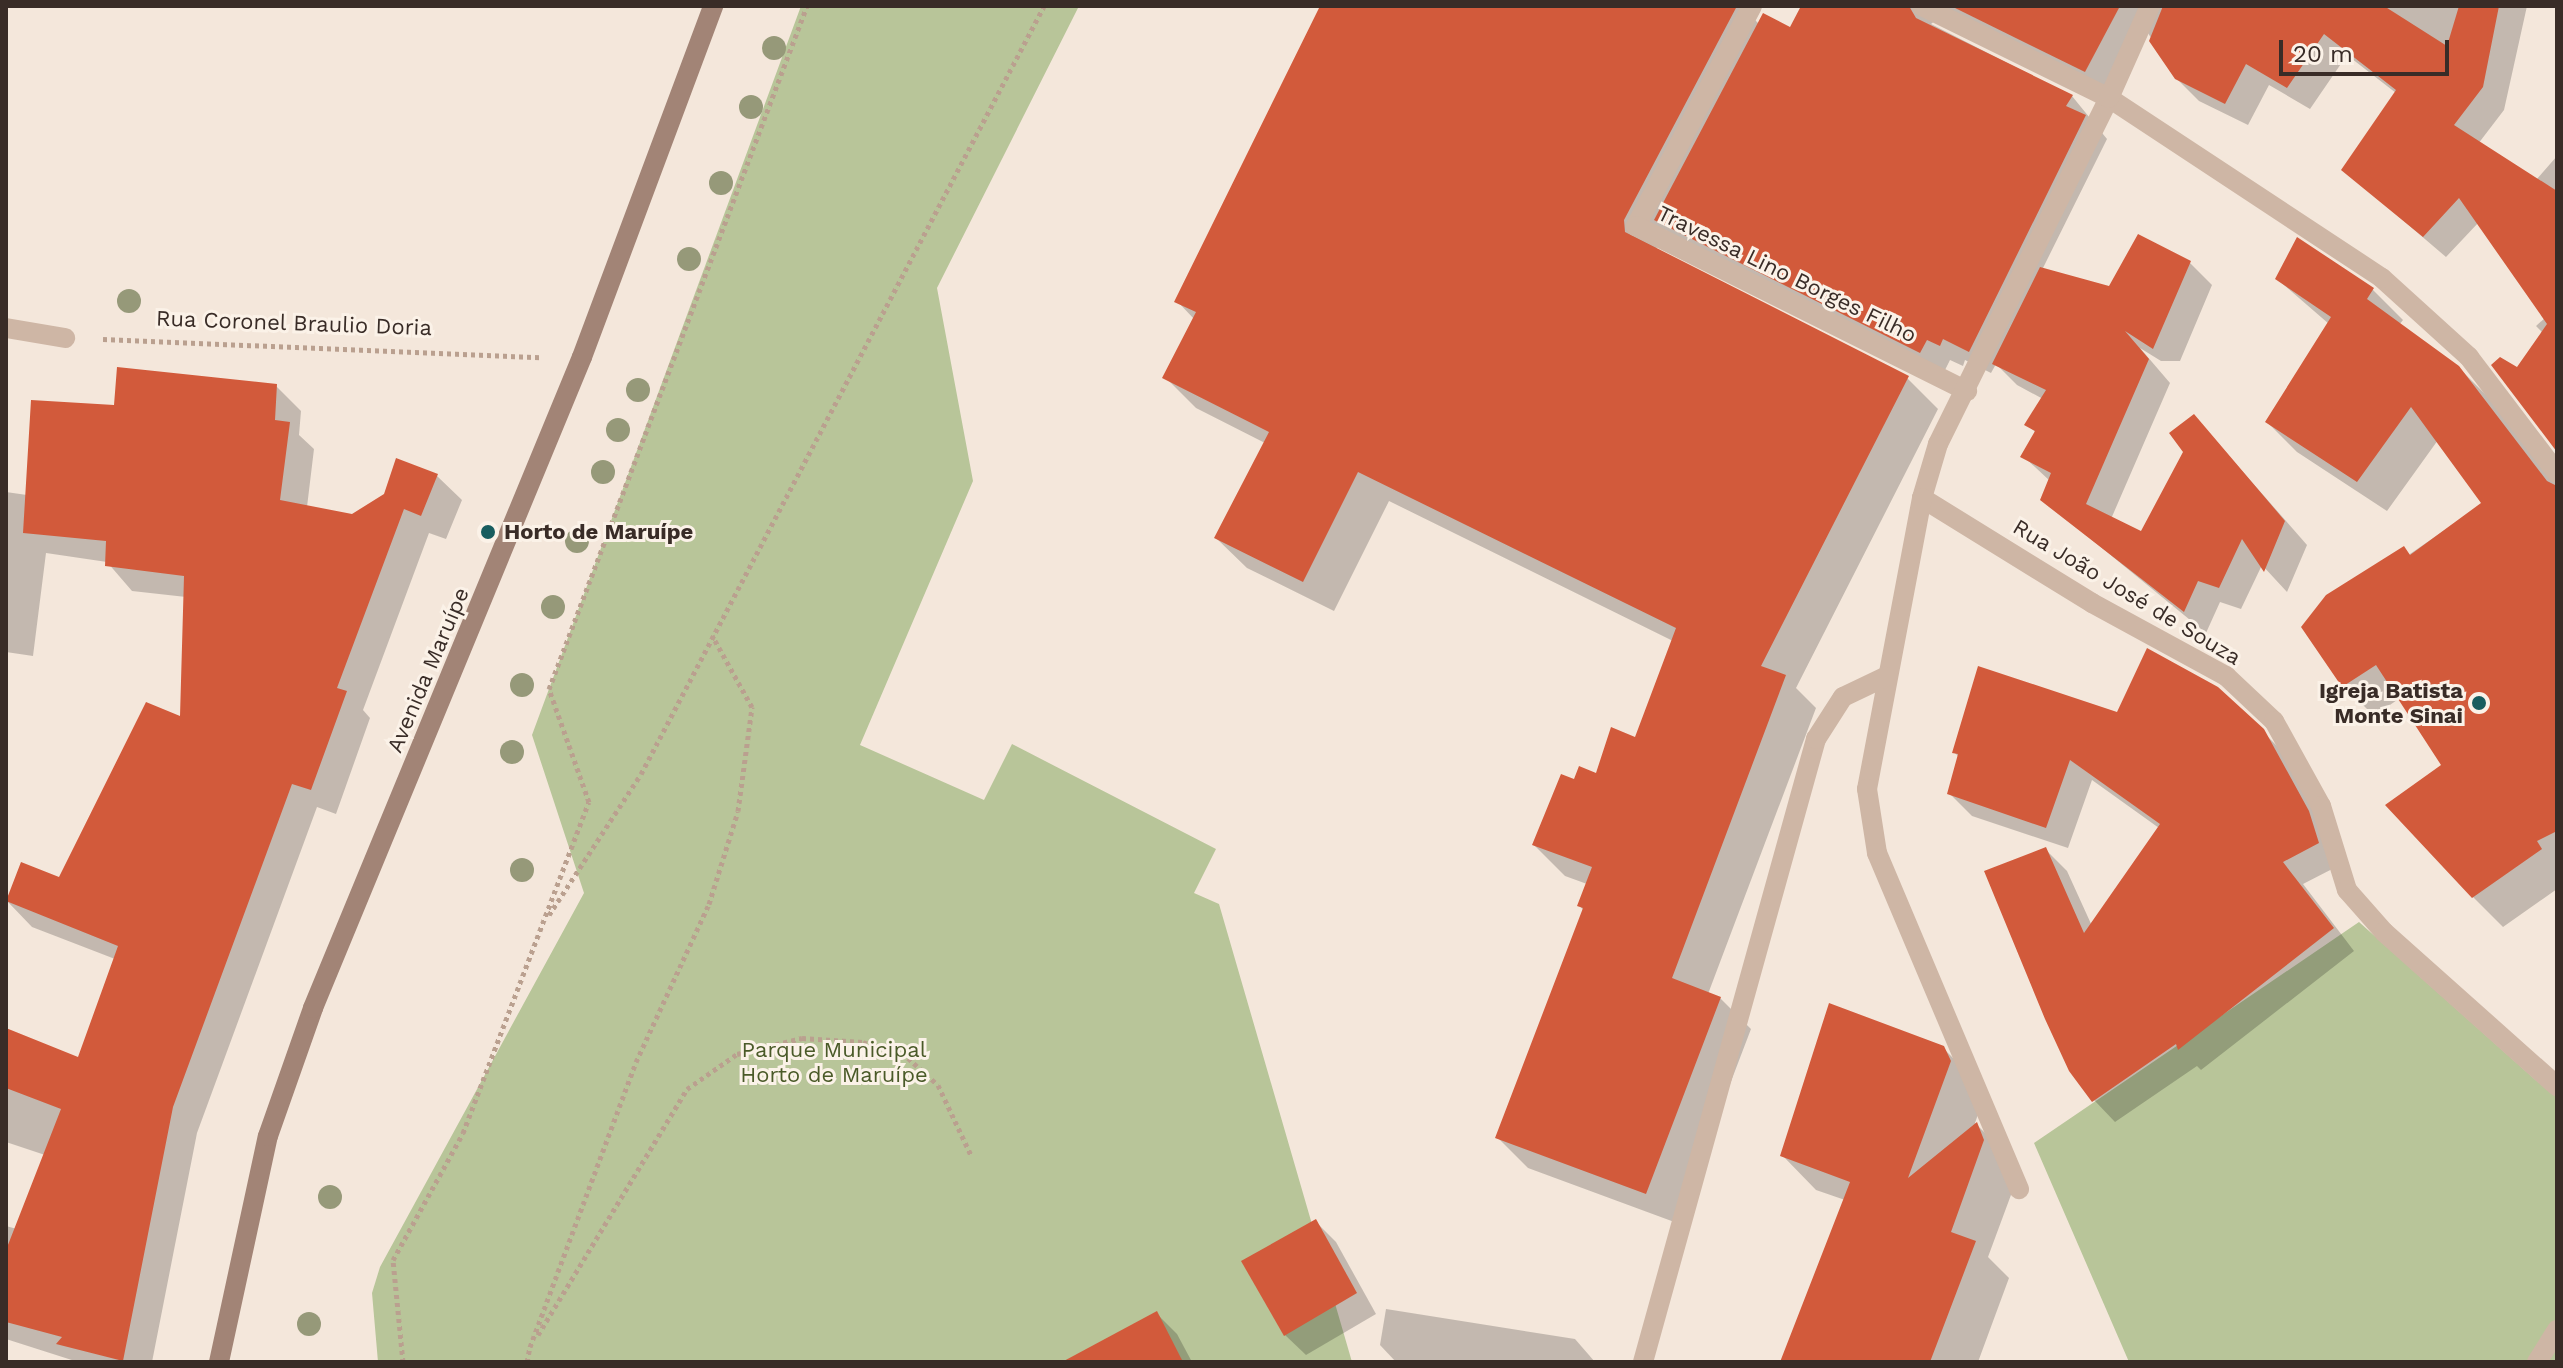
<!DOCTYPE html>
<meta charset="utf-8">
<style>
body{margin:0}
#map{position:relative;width:2563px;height:1368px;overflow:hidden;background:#f4e7db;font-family:"Work Sans",sans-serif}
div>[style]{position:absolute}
.green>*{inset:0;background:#b8c599}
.shadow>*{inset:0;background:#0003}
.building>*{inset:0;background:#d25a3b}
.path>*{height:5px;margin-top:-2.5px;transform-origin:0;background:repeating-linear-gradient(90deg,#baa08f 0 4px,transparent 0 8px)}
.service>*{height:20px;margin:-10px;padding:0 10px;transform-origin:10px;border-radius:10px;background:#ceb6a5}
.minor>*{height:20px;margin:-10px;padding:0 10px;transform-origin:10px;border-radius:10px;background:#ceb6a5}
.tertiary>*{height:20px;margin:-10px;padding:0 10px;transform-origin:10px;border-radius:10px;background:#ceb6a5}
.secondary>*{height:20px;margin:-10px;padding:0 10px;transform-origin:10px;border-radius:10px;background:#a28476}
.trees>*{width:24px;height:24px;margin:-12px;border-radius:50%;background:#969979}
.dots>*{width:22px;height:22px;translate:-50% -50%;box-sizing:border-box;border:4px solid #fbf2e8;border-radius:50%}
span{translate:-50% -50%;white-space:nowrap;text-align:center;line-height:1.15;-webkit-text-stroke:6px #fbf2e8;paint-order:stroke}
.street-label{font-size:22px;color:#392c27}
.poi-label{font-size:22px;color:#392c27;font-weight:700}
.left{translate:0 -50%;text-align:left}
.right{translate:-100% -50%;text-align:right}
.park-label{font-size:22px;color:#4a5a28}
.frame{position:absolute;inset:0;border:8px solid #392c27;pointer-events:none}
.scale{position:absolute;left:2279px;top:40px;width:170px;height:36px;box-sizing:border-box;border:4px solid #392c27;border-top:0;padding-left:10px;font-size:24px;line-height:28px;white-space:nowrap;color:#392c27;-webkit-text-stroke:6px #fbf2e8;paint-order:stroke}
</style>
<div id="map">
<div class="green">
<div style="clip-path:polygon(801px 6px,1079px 6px,937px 288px,973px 481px,860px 745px,984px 800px,1012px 744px,1216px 849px,1194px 893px,1219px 904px,1352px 1362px,378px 1362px,372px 1293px,380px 1267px,584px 893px,532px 735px)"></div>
<div style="clip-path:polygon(2359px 922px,2539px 1083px,2557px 1071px,2557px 1362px,2129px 1362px,2034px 1143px)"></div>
</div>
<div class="shadow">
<div style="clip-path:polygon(1322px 6px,1741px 6px,1759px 24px,1791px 30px,1803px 6px,2527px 6px,2504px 110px,2478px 144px,2536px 180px,2557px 156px,2557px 445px,2518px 370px,2543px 333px,2536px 326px,2546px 317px,2479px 222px,2446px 257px,2344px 170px,2396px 93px,2347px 55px,2310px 109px,2269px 85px,2248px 125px,2199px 101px,2176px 78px,2143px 25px,2107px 92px,1943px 14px,1931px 24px,2072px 96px,2107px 139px,2042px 270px,2110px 288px,2190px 263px,2212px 285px,2180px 361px,2161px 361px,2140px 348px,2170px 383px,2111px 519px,2142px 534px,2185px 452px,2194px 416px,2307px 545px,2287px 592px,2262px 565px,2241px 609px,2220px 602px,2206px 633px,2042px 499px,2050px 481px,2023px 456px,2036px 433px,2027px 424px,2043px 399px,2017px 385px,1996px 364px,1991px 373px,1965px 360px,1963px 366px,1950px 360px,1943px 374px,1678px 242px,1666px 230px,1656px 249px,1907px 378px,1938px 409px,1796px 688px,1816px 708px,1708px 994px,1720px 998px,1751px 1029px,1677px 1223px,1528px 1168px,1498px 1138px,1584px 911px,1579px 905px,1587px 884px,1565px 876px,1534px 845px,1575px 782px,1597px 775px,1636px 739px,1673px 641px,1389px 501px,1334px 611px,1247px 568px,1216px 538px,1265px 443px,1196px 408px,1165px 377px,1194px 319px,1177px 301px)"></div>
<div style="clip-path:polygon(2277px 279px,2373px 290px,2403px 320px,2399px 325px,2458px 367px,2489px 398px,2557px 485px,2557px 889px,2503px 927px,2473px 897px,2444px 765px,2400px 698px,2374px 716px,2344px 686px,2304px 627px,2484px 503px,2438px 440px,2387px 511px,2297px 452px,2267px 422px,2329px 324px)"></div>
<div style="clip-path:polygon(276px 386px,301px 411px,299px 435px,314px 449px,307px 507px,352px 516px,437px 476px,462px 500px,446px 539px,429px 533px,363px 710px,370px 718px,336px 814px,317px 807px,197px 1133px,152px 1362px,78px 1362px,6px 1339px,6px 1226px,17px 1229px,45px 1155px,6px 1142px,6px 1030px,79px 1059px,115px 959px,32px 927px,8px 902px,22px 865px,60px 879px,182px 719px,186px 597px,132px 591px,107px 562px,46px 553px,33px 656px,6px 652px,6px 492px,27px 495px,116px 408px)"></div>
<div style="clip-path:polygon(2118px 714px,2262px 731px,2285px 754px,2340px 865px,2303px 884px,2354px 951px,2201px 1070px,2197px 1066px,2115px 1122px,2094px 1100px,2045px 849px,2067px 871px,2092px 926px,2159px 828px,2092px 780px,2068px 848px,1972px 816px,1950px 794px,1959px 757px,1954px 752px)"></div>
<div style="clip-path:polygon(1943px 1048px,1978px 1083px,1984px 1097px,1975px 1123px,2011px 1159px,2018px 1176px,1988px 1257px,2009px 1278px,1978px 1362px,1784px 1362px,1845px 1200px,1816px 1190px,1782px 1155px)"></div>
<div style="clip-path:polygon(1316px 1222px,1336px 1242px,1376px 1314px,1306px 1355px,1285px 1335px)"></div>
<div style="clip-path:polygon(1386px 1309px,1575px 1339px,1595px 1362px,1396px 1362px,1380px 1345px)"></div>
<div style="clip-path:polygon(1157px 1314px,1177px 1334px,1192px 1362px,1090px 1362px)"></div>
</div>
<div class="building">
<div style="clip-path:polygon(1320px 6px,1737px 6px,1624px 220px,1625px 232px,1909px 376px,1761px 666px,1786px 675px,1672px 978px,1721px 997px,1646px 1194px,1495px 1138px,1583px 908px,1577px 906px,1592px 867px,1532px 845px,1561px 774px,1574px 779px,1579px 766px,1596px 773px,1611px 727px,1635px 737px,1676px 628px,1358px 472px,1303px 582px,1214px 538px,1269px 432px,1162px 378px,1196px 312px,1174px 302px)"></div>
<div style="clip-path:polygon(1801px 6px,1909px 6px,1916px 18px,2073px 95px,2066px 106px,2086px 115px,1969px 352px,1943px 339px,1940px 346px,1927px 340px,1920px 353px,1654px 220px,1763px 13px,1790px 27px)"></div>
<div style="clip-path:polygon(1951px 6px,2120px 6px,2085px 72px)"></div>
<div style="clip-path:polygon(2163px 6px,2384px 6px,2447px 46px,2459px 6px,2499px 6px,2483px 87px,2454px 125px,2557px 191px,2557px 452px,2491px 365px,2500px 357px,2517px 367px,2547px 324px,2459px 198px,2423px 237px,2341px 170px,2396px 90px,2324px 34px,2287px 88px,2246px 64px,2225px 104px,2175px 79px,2149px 41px)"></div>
<div style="clip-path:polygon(2138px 234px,2191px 261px,2153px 349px,2125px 331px,2149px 359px,2086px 504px,2141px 531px,2183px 452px,2169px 433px,2194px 414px,2285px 521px,2264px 572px,2242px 539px,2219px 588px,2198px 581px,2184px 612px,2040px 500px,2051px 473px,2020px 457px,2035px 431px,2024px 425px,2046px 390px,1992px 364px,2040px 267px,2109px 286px)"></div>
<div style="clip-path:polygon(2297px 237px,2374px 288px,2367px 299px,2459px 366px,2547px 481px,2557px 486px,2557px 831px,2537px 841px,2542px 849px,2472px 898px,2385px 805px,2441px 765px,2376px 665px,2342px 687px,2301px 627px,2326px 595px,2404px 546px,2410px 555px,2481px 503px,2411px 407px,2357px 482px,2265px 422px,2331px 317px,2275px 279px)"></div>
<div style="clip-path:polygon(117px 367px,277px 384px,275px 420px,290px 422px,280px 500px,352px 514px,384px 494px,396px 458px,438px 474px,421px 516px,404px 509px,337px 688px,347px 691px,311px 790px,292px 784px,173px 1107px,123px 1361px,56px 1344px,62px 1337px,6px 1322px,6px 1250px,61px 1109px,6px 1088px,6px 1028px,78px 1057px,118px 946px,6px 901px,21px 862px,59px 877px,146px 702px,180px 716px,184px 576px,105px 566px,106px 541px,23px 533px,31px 400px,114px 405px)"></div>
<div style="clip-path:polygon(2147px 648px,2218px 687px,2264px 729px,2309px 811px,2319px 843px,2283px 862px,2334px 928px,2178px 1050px,2176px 1044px,2092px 1102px,2069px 1071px,2045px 1019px,1984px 871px,2046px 847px,2084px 933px,2160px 824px,2070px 760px,2046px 828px,1947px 794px,1958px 754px,1952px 753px,1978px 666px,2117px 712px)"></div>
<div style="clip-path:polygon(1829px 1003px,1944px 1046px,1951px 1061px,1908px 1178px,1977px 1122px,1984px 1140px,1951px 1232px,1976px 1241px,1930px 1362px,1780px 1362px,1850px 1182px,1780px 1156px)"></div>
<div style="clip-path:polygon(1316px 1219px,1357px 1293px,1284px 1336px,1241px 1261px)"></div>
<div style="clip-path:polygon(1157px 1311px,1183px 1362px,1062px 1362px)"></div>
</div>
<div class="path">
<div style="left:103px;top:339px;width:438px;rotate:2.4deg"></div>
<div style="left:549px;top:915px;width:168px;rotate:-56.9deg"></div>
<div style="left:641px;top:774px;width:867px;rotate:-62.31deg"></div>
<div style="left:538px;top:1335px;width:288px;rotate:-58.8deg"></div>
<div style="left:687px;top:1089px;width:61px;rotate:-35deg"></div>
<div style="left:737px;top:1054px;width:67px;rotate:-13.8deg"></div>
<div style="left:802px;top:1038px;width:61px;rotate:3.8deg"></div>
<div style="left:863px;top:1042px;width:48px;rotate:19.6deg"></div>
<div style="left:908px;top:1058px;width:40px;rotate:42deg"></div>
<div style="left:938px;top:1085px;width:77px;rotate:64.8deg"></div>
<div style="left:530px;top:1347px;width:304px;rotate:-69.6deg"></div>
<div style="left:636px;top:1062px;width:174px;rotate:-65.2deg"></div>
<div style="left:709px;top:904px;width:97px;rotate:-72.7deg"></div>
<div style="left:738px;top:811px;width:105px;rotate:-82.3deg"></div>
<div style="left:752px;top:707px;width:82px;rotate:-119.1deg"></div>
<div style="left:403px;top:1362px;width:102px;rotate:-95.6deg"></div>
<div style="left:393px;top:1260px;width:145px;rotate:-61.1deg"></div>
<div style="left:463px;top:1133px;width:354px;rotate:-69.2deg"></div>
<div style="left:589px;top:802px;width:120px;rotate:-109.5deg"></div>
<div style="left:549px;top:689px;width:730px;rotate:-69.31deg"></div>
<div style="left:527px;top:1362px;width:15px;rotate:-79deg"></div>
</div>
<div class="service">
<div style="left:1752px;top:6px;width:249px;rotate:117.8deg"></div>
<div style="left:1636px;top:226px;width:370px;rotate:26.5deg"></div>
</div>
<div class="minor">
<div style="left:6px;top:328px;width:60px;rotate:9.6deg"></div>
<div style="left:2557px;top:473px;width:146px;rotate:-127.2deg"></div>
<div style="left:2469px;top:357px;width:118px;rotate:-137.8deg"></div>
<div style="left:2382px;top:278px;width:327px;rotate:-146.6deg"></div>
<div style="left:2109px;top:98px;width:386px;rotate:116.3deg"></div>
<div style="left:1938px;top:444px;width:56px;rotate:106.5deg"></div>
<div style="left:1922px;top:498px;width:200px;rotate:31.7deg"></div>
<div style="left:2092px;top:603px;width:153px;rotate:28.6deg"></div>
<div style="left:2226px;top:676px;width:66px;rotate:43.2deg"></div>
<div style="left:2274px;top:721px;width:97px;rotate:61.1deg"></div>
<div style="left:2321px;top:806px;width:88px;rotate:72.8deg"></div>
<div style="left:2347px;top:890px;width:56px;rotate:48.6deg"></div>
<div style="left:2384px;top:932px;width:232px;rotate:41.7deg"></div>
<div style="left:1922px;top:498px;width:296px;rotate:100.7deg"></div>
<div style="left:1867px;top:789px;width:65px;rotate:81.1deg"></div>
<div style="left:1877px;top:853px;width:365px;rotate:67.1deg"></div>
<div style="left:1643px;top:1362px;width:647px;rotate:-74.48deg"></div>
<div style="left:1816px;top:739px;width:50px;rotate:-57.3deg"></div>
<div style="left:1843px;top:697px;width:47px;rotate:-25.5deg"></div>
<div style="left:2537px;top:1362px;width:38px;rotate:-58deg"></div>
</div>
<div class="tertiary">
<div style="left:1922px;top:6px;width:208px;rotate:26.2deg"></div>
<div style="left:2109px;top:98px;width:101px;rotate:-66deg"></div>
</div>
<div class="secondary">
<div style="left:219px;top:1362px;width:231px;rotate:-77.8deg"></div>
<div style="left:268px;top:1136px;width:136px;rotate:-70.6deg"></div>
<div style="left:313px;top:1008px;width:704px;rotate:-67.55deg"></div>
<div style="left:582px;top:357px;width:375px;rotate:-69.5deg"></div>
</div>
<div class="trees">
<div style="left:774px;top:48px"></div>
<div style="left:751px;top:107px"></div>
<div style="left:721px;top:183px"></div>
<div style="left:689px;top:259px"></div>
<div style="left:129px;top:301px"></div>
<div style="left:638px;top:390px"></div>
<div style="left:618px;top:430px"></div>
<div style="left:603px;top:472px"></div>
<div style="left:577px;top:541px"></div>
<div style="left:553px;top:607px"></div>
<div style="left:522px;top:685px"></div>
<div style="left:512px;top:752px"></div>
<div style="left:522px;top:870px"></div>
<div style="left:330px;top:1197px"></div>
<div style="left:309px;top:1324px"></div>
</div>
<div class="dots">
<div style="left:488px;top:532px;background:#185d5f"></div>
<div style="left:2479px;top:703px;background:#185d5f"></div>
</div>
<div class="street-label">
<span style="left:1787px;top:274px;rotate:26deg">Travessa Lino Borges Filho</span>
<span style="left:294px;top:323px;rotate:2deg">Rua Coronel Braulio Doria</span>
<span style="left:2127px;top:592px;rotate:31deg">Rua João José de Souza</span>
<span style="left:428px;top:670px;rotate:-67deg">Avenida Maruípe</span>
</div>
<div class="poi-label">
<span class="left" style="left:504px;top:532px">Horto de Maruípe</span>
<span class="right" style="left:2463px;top:703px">Igreja Batista<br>Monte Sinai</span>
</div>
<div class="park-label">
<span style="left:834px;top:1062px">Parque Municipal<br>Horto de Maruípe</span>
</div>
<div class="frame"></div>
<div class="scale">20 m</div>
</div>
